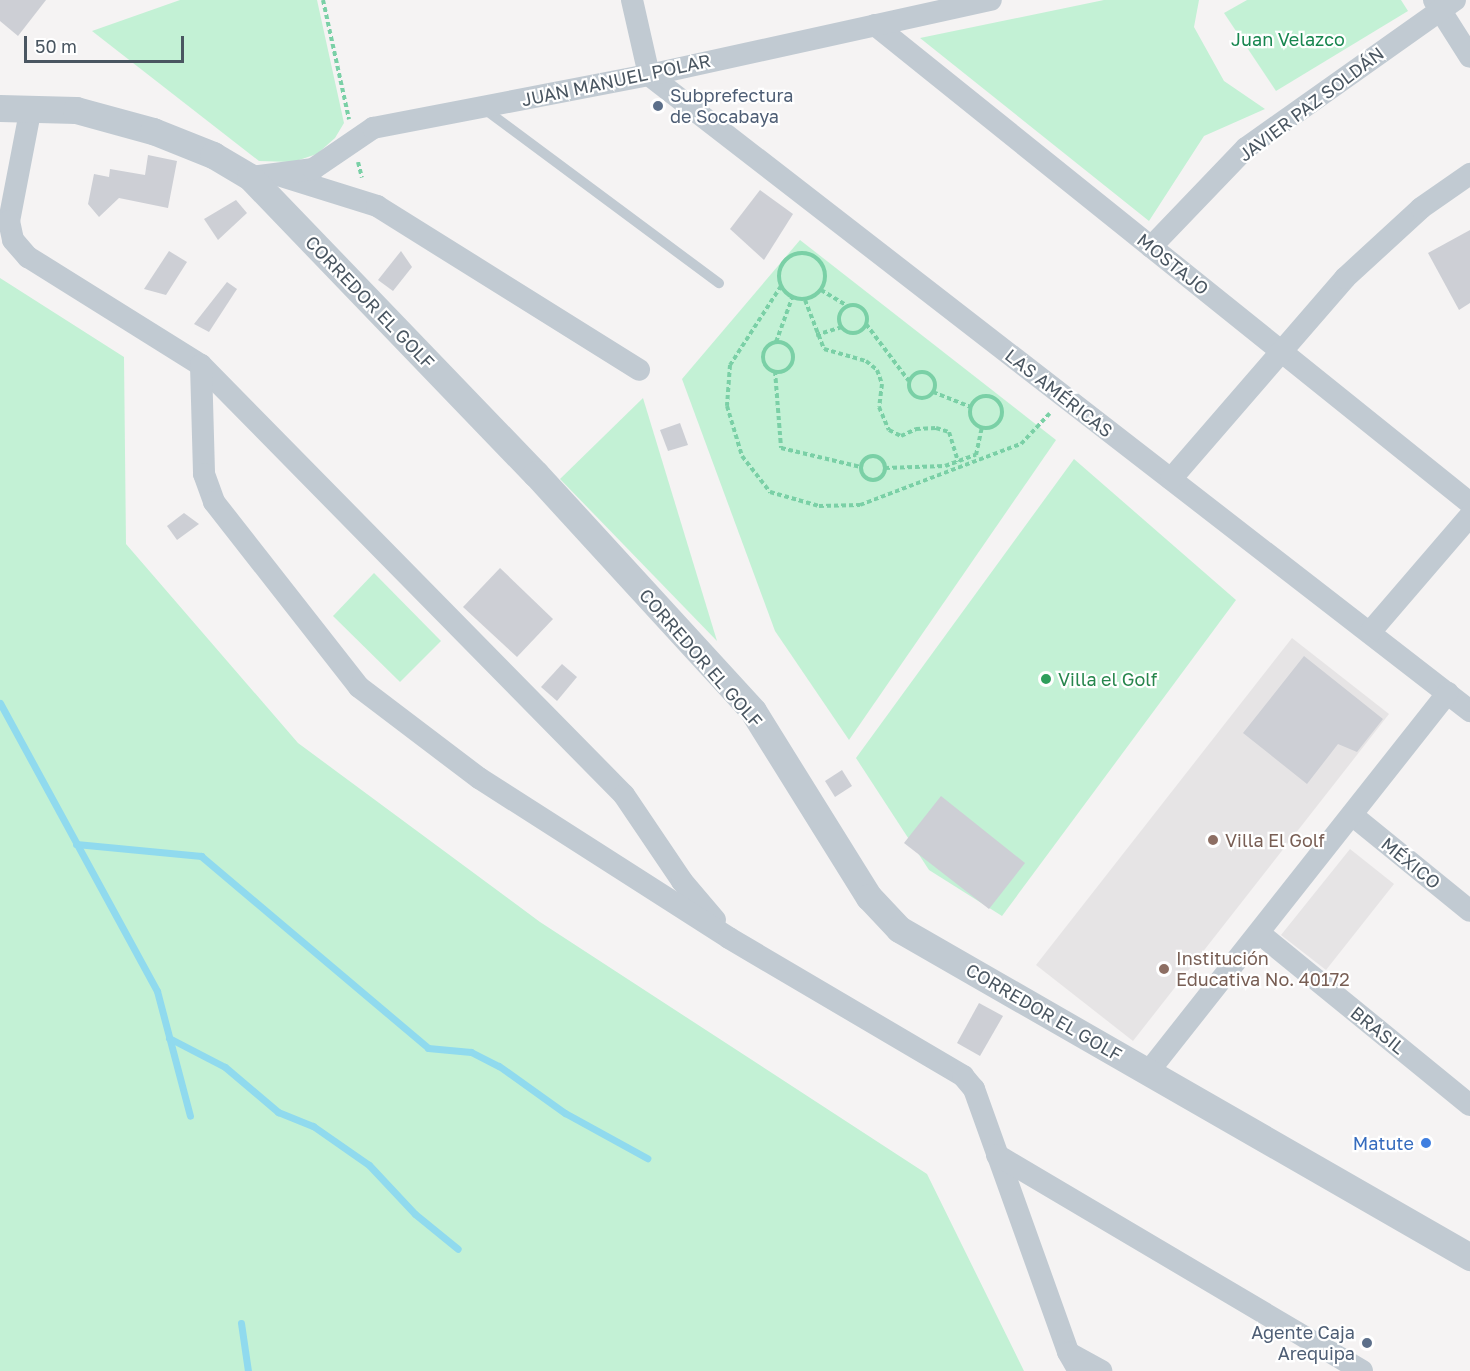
<!DOCTYPE html>
<meta charset="utf-8">
<style>
body{margin:0}
#map{position:relative;width:1470px;height:1371px;overflow:hidden;background:#f5f3f3;font-family:"Golos Text",sans-serif}
div>[style]{position:absolute}
.education>*{inset:0;background:#e6e4e5}
.green>*{inset:0;background:#c3f1d5}
.stream>*{height:7px;margin:-3.5px;padding:0 3.5px;transform-origin:3.5px;border-radius:3.5px;background:#90daee}
.building>*{inset:0;background:#cdcfd5}
.path>*{height:4px;margin-top:-2px;transform-origin:0;background:repeating-linear-gradient(90deg,#7ad0a6 0 4.5px,transparent 0 7.5px)}
.path>.ring{margin:-2px;padding:0;box-sizing:content-box;background:none;border:4px solid #7ad0a6;border-radius:50%}
.service>*{height:10px;margin:-5px;padding:0 5px;transform-origin:5px;border-radius:5px;background:#c1cad2}
.minor>*{height:22px;margin:-11px;padding:0 11px;transform-origin:11px;border-radius:11px;background:#c1cad2}
.tertiary>*{height:27px;margin:-13.5px;padding:0 13.5px;transform-origin:13.5px;border-radius:13.5px;background:#c1cad2}
.dots>*{width:16px;height:16px;translate:-50% -50%;box-sizing:border-box;border:3px solid #fff;border-radius:50%}
span{translate:-50% -50%;white-space:nowrap;text-align:center;line-height:1.15;-webkit-text-stroke:4.5px #fff;paint-order:stroke}
.park-label{font-size:18px;color:#17864f}
.street-label{font-size:18px;color:#4a5661}
.service-label{font-size:18px;color:#4e5e75}
.left{translate:0 -50%;text-align:left}
.right{translate:-100% -50%;text-align:right}
.leisure-label{font-size:18px;color:#27864d}
.education-label{font-size:18px;color:#785e54}
.shop-label{font-size:18px;color:#366cbe}
.scale{position:absolute;left:24px;top:36px;width:160px;height:27px;box-sizing:border-box;border:3px solid #4a5661;border-top:0;padding-left:8px;font-size:18px;line-height:21px;white-space:nowrap;color:#4a5661;-webkit-text-stroke:4px #fff;paint-order:stroke}
</style>
<div id="map">
<div class="education">
<div style="clip-path:polygon(1292px 638px,1389px 714px,1133px 1041px,1036px 965px)"></div>
<div style="clip-path:polygon(1350px 849px,1394px 884px,1326px 970px,1281px 935px)"></div>
</div>
<div class="green">
<div style="clip-path:polygon(180px 0,317px 0,344px 123px,335px 138px,317px 154px,293px 162px,259px 161px,92px 31px)"></div>
<div style="clip-path:polygon(1104px 0,1199px 0,1194px 27px,1224px 81px,1265px 109px,1204px 136px,1149px 221px,920px 38px)"></div>
<div style="clip-path:polygon(1247px 0,1401px 0,1408px 11px,1276px 91px,1224px 13px)"></div>
<div style="clip-path:polygon(800px 240px,1056px 440px,849px 740px,775px 631px,682px 379px)"></div>
<div style="clip-path:polygon(0 278px,124px 357px,126px 544px,298px 743px,540px 922px,927px 1174px,1024px 1371px,0 1371px)"></div>
<div style="clip-path:polygon(643px 398px,717px 641px,560px 479px)"></div>
<div style="clip-path:polygon(1074px 459px,1236px 600px,1002px 916px,929px 870px,856px 758px)"></div>
<div style="clip-path:polygon(374px 573px,441px 641px,400px 682px,333px 616px)"></div>
</div>
<div class="stream">
<div style="left:0;top:703px;width:328px;rotate:61.4deg"></div>
<div style="left:157px;top:991px;width:129px;rotate:75.2deg"></div>
<div style="left:76px;top:844px;width:126px;rotate:5.5deg"></div>
<div style="left:201px;top:856px;width:297px;rotate:40.2deg"></div>
<div style="left:428px;top:1048px;width:43px;rotate:5.3deg"></div>
<div style="left:471px;top:1052px;width:31px;rotate:27deg"></div>
<div style="left:499px;top:1066px;width:81px;rotate:35.5deg"></div>
<div style="left:565px;top:1113px;width:94px;rotate:28.8deg"></div>
<div style="left:169px;top:1038px;width:63px;rotate:27.4deg"></div>
<div style="left:225px;top:1067px;width:70px;rotate:40.3deg"></div>
<div style="left:278px;top:1112px;width:38px;rotate:22deg"></div>
<div style="left:313px;top:1126px;width:68px;rotate:34.9deg"></div>
<div style="left:369px;top:1165px;width:67px;rotate:46.8deg"></div>
<div style="left:415px;top:1214px;width:55px;rotate:39.1deg"></div>
<div style="left:241px;top:1323px;width:49px;rotate:81.7deg"></div>
</div>
<div class="building">
<div style="clip-path:polygon(0 0,46px 0,18px 36px,0 21px)"></div>
<div style="clip-path:polygon(148px 155px,177px 161px,168px 208px,119px 198px,99px 217px,88px 204px,94px 174px,109px 177px,110px 169px,145px 175px)"></div>
<div style="clip-path:polygon(760px 190px,793px 214px,764px 260px,730px 229px)"></div>
<div style="clip-path:polygon(236px 200px,247px 213px,218px 240px,204px 219px)"></div>
<div style="clip-path:polygon(1470px 230px,1470px 303px,1459px 310px,1428px 253px)"></div>
<div style="clip-path:polygon(169px 251px,187px 262px,166px 295px,144px 289px)"></div>
<div style="clip-path:polygon(401px 251px,412px 267px,393px 291px,378px 280px)"></div>
<div style="clip-path:polygon(227px 282px,237px 289px,209px 332px,194px 324px)"></div>
<div style="clip-path:polygon(680px 423px,688px 445px,668px 451px,660px 430px)"></div>
<div style="clip-path:polygon(184px 513px,199px 524px,177px 540px,167px 526px)"></div>
<div style="clip-path:polygon(500px 568px,553px 619px,517px 657px,463px 607px)"></div>
<div style="clip-path:polygon(1304px 656px,1383px 719px,1357px 752px,1338px 744px,1307px 784px,1243px 733px)"></div>
<div style="clip-path:polygon(562px 664px,577px 677px,557px 701px,541px 687px)"></div>
<div style="clip-path:polygon(842px 770px,852px 786px,835px 797px,825px 781px)"></div>
<div style="clip-path:polygon(941px 796px,1025px 863px,989px 909px,904px 843px)"></div>
<div style="clip-path:polygon(979px 1003px,1003px 1016px,980px 1056px,957px 1043px)"></div>
</div>
<div class="path">
<div style="left:323px;top:0;width:122px;rotate:77.7deg"></div>
<div style="left:358px;top:162px;width:16px;rotate:76deg"></div>
<div class="ring" style="left:779px;top:253px;width:42px;height:42px"></div>
<div style="left:781px;top:286px;width:94px;rotate:122.8deg"></div>
<div style="left:730px;top:365px;width:41px;rotate:94.2deg"></div>
<div style="left:727px;top:406px;width:52px;rotate:73.3deg"></div>
<div style="left:742px;top:456px;width:46px;rotate:52.1deg"></div>
<div style="left:770px;top:492px;width:51px;rotate:15.9deg"></div>
<div style="left:819px;top:506px;width:41px;rotate:-1.4deg"></div>
<div style="left:860px;top:505px;width:172px;rotate:-20.8deg"></div>
<div style="left:1021px;top:444px;width:42px;rotate:-46.9deg"></div>
<div style="left:821px;top:290px;width:31px;rotate:31deg"></div>
<div style="left:805px;top:300px;width:53px;rotate:68.8deg"></div>
<div style="left:824px;top:349px;width:44px;rotate:15.9deg"></div>
<div style="left:866px;top:361px;width:14px;rotate:39deg"></div>
<div style="left:877px;top:370px;width:15px;rotate:70deg"></div>
<div style="left:882px;top:384px;width:23px;rotate:97deg"></div>
<div style="left:879px;top:407px;width:25px;rotate:67deg"></div>
<div style="left:889px;top:430px;width:13px;rotate:27deg"></div>
<div style="left:901px;top:436px;width:17px;rotate:-25deg"></div>
<div style="left:916px;top:429px;width:20px;rotate:-3deg"></div>
<div style="left:936px;top:428px;width:14px;rotate:17deg"></div>
<div style="left:949px;top:432px;width:31px;rotate:73deg"></div>
<div class="ring" style="left:839px;top:305px;width:24px;height:24px"></div>
<div style="left:866px;top:324px;width:71px;rotate:53deg"></div>
<div style="left:816px;top:335px;width:27px;rotate:-17deg"></div>
<div style="left:776px;top:342px;width:47px;rotate:-70deg"></div>
<div class="ring" style="left:763px;top:342px;width:26px;height:26px"></div>
<div style="left:775px;top:371px;width:77px;rotate:85.5deg"></div>
<div style="left:781px;top:448px;width:82px;rotate:13.4deg"></div>
<div class="ring" style="left:909px;top:372px;width:22px;height:22px"></div>
<div style="left:933px;top:392px;width:41px;rotate:21.5deg"></div>
<div class="ring" style="left:970px;top:396px;width:28px;height:28px"></div>
<div class="ring" style="left:861px;top:456px;width:20px;height:20px"></div>
<div style="left:885px;top:468px;width:60px;rotate:-1.9deg"></div>
<div style="left:945px;top:466px;width:33px;rotate:-20deg"></div>
<div style="left:976px;top:455px;width:29px;rotate:-78deg"></div>
</div>
<div class="service">
<div style="left:483px;top:108px;width:294px;rotate:36.6deg"></div>
</div>
<div class="minor">
<div style="left:632px;top:0;width:77px;rotate:77.2deg"></div>
<div style="left:1434px;top:0;width:67px;rotate:57.7deg"></div>
<div style="left:875px;top:25px;width:763px;rotate:38.78deg"></div>
<div style="left:649px;top:75px;width:1039px;rotate:37.76deg"></div>
<div style="left:31px;top:107px;width:116px;rotate:100.9deg"></div>
<div style="left:9px;top:221px;width:19px;rotate:78deg"></div>
<div style="left:13px;top:240px;width:23px;rotate:49deg"></div>
<div style="left:28px;top:257px;width:204px;rotate:32deg"></div>
<div style="left:201px;top:365px;width:603px;rotate:45.47deg"></div>
<div style="left:624px;top:795px;width:104px;rotate:56deg"></div>
<div style="left:682px;top:881px;width:51px;rotate:49.8deg"></div>
<div style="left:278px;top:175px;width:104px;rotate:17.4deg"></div>
<div style="left:377px;top:206px;width:309px;rotate:32deg"></div>
<div style="left:250px;top:177px;width:64px;rotate:-7.2deg"></div>
<div style="left:313px;top:169px;width:73px;rotate:-34.3deg"></div>
<div style="left:373px;top:128px;width:281px;rotate:-10.9deg"></div>
<div style="left:649px;top:75px;width:350px;rotate:-12.4deg"></div>
<div style="left:1151px;top:247px;width:137px;rotate:-46.2deg"></div>
<div style="left:1246px;top:148px;width:256px;rotate:-35.3deg"></div>
<div style="left:201px;top:365px;width:109px;rotate:88.4deg"></div>
<div style="left:204px;top:474px;width:30px;rotate:70deg"></div>
<div style="left:214px;top:502px;width:235px;rotate:51.9deg"></div>
<div style="left:359px;top:687px;width:151px;rotate:37.2deg"></div>
<div style="left:479px;top:778px;width:297px;rotate:32.6deg"></div>
<div style="left:729px;top:938px;width:272px;rotate:30.5deg"></div>
<div style="left:963px;top:1076px;width:17px;rotate:50deg"></div>
<div style="left:974px;top:1089px;width:279px;rotate:70.3deg"></div>
<div style="left:1068px;top:1352px;width:22px;rotate:60deg"></div>
<div style="left:1171px;top:479px;width:266px;rotate:-49.1deg"></div>
<div style="left:1345px;top:278px;width:103px;rotate:-42.6deg"></div>
<div style="left:1421px;top:208px;width:60px;rotate:-34.8deg"></div>
<div style="left:1371px;top:631px;width:152px;rotate:-49.3deg"></div>
<div style="left:1352px;top:815px;width:152px;rotate:39.1deg"></div>
<div style="left:1259px;top:933px;width:272px;rotate:39.2deg"></div>
<div style="left:1149px;top:1071px;width:482px;rotate:-51.7deg"></div>
<div style="left:997px;top:1155px;width:424px;rotate:30.6deg"></div>
<div style="left:1069px;top:1353px;width:37px;rotate:29deg"></div>
</div>
<div class="tertiary">
<div style="left:0;top:108px;width:76px;rotate:1.5deg"></div>
<div style="left:76px;top:110px;width:80px;rotate:15.3deg"></div>
<div style="left:153px;top:131px;width:65px;rotate:21.8deg"></div>
<div style="left:213px;top:155px;width:43px;rotate:30.7deg"></div>
<div style="left:250px;top:177px;width:412px;rotate:46.1deg"></div>
<div style="left:536px;top:474px;width:321px;rotate:47.5deg"></div>
<div style="left:753px;top:711px;width:219px;rotate:58.1deg"></div>
<div style="left:869px;top:897px;width:44px;rotate:46.8deg"></div>
<div style="left:899px;top:929px;width:659px;rotate:29.87deg"></div>
</div>
<div class="dots">
<div style="left:658px;top:106px;background:#5c6f8a"></div>
<div style="left:1046px;top:679px;background:#2e9e5b"></div>
<div style="left:1213px;top:840px;background:#8d6e63"></div>
<div style="left:1164px;top:969px;background:#8d6e63"></div>
<div style="left:1426px;top:1143px;background:#3f7fe0"></div>
<div style="left:1367px;top:1343px;background:#5c6f8a"></div>
</div>
<div class="park-label">
<span style="left:1288px;top:39px">Juan Velazco</span>
</div>
<div class="street-label">
<span style="left:616px;top:80px;rotate:-12deg">JUAN MANUEL POLAR</span>
<span style="left:1311px;top:104px;rotate:-37deg">JAVIER PAZ SOLDÁN</span>
<span style="left:1173px;top:264px;rotate:39deg">MOSTAJO</span>
<span style="left:370px;top:302px;rotate:46deg">CORREDOR EL GOLF</span>
<span style="left:1059px;top:393px;rotate:38deg">LAS AMÉRICAS</span>
<span style="left:701px;top:658px;rotate:49deg">CORREDOR EL GOLF</span>
<span style="left:1411px;top:863px;rotate:39deg">MÉXICO</span>
<span style="left:1044px;top:1012px;rotate:30deg">CORREDOR EL GOLF</span>
<span style="left:1378px;top:1030px;rotate:39deg">BRASIL</span>
</div>
<div class="service-label">
<span class="left" style="left:670px;top:106px">Subprefectura<br>de Socabaya</span>
<span class="right" style="left:1355px;top:1343px">Agente Caja<br>Arequipa</span>
</div>
<div class="leisure-label">
<span class="left" style="left:1058px;top:679px">Villa el Golf</span>
</div>
<div class="education-label">
<span class="left" style="left:1225px;top:840px">Villa El Golf</span>
<span class="left" style="left:1176px;top:969px">Institución<br>Educativa No. 40172</span>
</div>
<div class="shop-label">
<span class="right" style="left:1414px;top:1143px">Matute</span>
</div>
<div class="scale">50 m</div>
</div>
